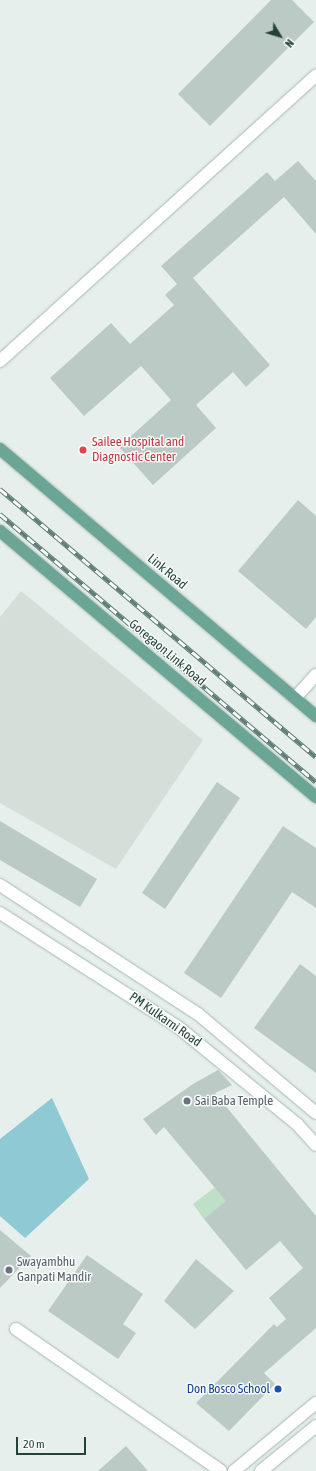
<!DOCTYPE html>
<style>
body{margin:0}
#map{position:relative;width:316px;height:1471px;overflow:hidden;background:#e6efeb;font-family:"Asap Condensed",sans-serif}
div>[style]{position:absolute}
.built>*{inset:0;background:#d4dfda}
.green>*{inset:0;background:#bfe0c8}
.water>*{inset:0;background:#8ec9d4}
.building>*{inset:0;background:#bbcac4}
.roads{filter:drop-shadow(0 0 1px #a8b8b2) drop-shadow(0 0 1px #a8b8b2)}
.minor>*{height:12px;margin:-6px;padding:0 6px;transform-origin:6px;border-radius:6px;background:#fff}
.tertiary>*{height:12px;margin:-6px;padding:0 6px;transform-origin:6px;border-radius:6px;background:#fff}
.secondary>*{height:12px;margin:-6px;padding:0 6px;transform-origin:6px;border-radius:6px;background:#fff}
.primary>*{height:12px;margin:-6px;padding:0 6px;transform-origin:6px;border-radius:6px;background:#6aa596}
.rail>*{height:4.5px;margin-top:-2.25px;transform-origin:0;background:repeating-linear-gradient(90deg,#f7fbf9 0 9px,#5f7d75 0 18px);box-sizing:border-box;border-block:1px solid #5f7d75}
.dots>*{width:11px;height:11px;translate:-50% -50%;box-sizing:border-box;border:2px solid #f7fbf9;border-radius:50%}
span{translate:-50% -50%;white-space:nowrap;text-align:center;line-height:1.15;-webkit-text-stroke:3px #f7fbf9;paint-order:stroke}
.health-label{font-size:13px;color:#be3a42}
.left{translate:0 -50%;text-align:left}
.street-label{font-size:13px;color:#24423a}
.worship-label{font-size:13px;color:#5b616d}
.transit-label{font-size:13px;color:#164399}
.right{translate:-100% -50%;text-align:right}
.north{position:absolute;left:260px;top:16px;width:40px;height:40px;-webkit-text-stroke:3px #f7fbf9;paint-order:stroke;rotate:128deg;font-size:11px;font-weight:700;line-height:16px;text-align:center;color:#24423a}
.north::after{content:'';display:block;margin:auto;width:14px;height:18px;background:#24423a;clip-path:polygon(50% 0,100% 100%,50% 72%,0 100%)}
.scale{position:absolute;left:16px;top:1437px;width:70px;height:18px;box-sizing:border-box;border:2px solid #24423a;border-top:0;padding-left:5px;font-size:12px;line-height:14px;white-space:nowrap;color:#24423a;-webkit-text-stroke:3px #f7fbf9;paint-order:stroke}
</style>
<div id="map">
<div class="built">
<div style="clip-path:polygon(21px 591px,203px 740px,116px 869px,0 803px,0 617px)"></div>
</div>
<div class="green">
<div style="clip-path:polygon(232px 1174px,264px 1215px,204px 1219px,193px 1204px)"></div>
</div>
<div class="water">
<div style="clip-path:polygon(52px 1098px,89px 1179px,25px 1238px,0 1216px,0 1139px)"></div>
</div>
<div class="building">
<div style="clip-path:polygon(271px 0,292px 0,314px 22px,210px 126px,178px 94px)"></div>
<div style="clip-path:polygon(298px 161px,316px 181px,316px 234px,284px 197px,193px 278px,270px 365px,246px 387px,233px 372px,196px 405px,216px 428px,153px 485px,119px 447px,171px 400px,141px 366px,84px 416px,50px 378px,111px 323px,130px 344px,174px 305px,165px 295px,177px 284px,161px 266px,267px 172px,275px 181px)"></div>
<div style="clip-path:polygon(298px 500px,316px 516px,316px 617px,306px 629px,238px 571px)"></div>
<div style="clip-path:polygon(217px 782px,240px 798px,165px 909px,142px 893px)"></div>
<div style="clip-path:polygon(0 821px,97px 879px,80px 907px,0 860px)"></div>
<div style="clip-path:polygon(283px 826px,316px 848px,316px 908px,292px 892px,221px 998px,184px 973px)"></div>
<div style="clip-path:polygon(300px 964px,316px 976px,316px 1073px,254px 1028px)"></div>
<div style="clip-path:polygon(218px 1070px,232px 1085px,215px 1093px,316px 1216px,316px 1328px,264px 1373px,275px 1384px,229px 1431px,196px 1403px,274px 1324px,277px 1327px,286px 1319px,269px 1298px,303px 1268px,280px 1241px,246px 1270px,204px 1219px,226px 1201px,164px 1127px,156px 1135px,143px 1119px,193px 1084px)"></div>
<div style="clip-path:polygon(0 1230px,31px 1256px,0 1288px)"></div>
<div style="clip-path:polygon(87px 1255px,143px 1294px,123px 1324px,136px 1333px,118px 1359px,48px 1311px)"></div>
<div style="clip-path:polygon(196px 1259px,234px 1291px,195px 1329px,164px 1301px)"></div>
<div style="clip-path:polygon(126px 1446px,148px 1471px,98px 1471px)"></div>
</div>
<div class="roads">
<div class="minor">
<div style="left:0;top:361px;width:426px;rotate:-42.1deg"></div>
<div style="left:295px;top:698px;width:31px;rotate:-48deg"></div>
<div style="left:16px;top:1329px;width:249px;rotate:34.7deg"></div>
</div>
<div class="tertiary">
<div style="left:0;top:885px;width:236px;rotate:33.1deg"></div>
<div style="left:198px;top:1014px;width:154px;rotate:40deg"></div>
<div style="left:0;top:913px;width:211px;rotate:32.6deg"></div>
<div style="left:178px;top:1027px;width:154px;rotate:39.2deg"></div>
<div style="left:297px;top:1124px;width:28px;rotate:48deg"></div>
</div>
<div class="secondary">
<div style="left:234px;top:1471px;width:107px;rotate:-39.7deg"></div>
<div style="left:261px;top:1471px;width:71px;rotate:-39.3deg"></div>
</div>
<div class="primary">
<div style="left:0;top:449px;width:414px;rotate:40.2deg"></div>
<div style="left:0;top:531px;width:413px;rotate:40.1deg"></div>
</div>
</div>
<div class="rail">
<div style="left:0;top:489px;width:414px;rotate:40.3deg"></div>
<div style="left:0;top:514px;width:414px;rotate:40.3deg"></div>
</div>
<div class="dots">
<div style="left:83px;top:450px;background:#e0444e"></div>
<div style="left:187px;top:1101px;background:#6b7280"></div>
<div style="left:9px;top:1270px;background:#6b7280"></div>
<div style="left:278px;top:1389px;background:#1a4fb4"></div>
</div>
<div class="health-label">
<span class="left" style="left:92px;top:450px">Sailee Hospital and<br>Diagnostic Center</span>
</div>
<div class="street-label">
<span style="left:167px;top:572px;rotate:40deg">Link Road</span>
<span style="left:167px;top:653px;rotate:40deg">Goregaon Link Road</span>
<span style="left:165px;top:1020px;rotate:35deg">PM Kulkarni Road</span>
</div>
<div class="worship-label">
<span class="left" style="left:195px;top:1101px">Sai Baba Temple</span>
<span class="left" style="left:17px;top:1270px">Swayambhu<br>Ganpati Mandir</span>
</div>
<div class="transit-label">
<span class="right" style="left:270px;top:1389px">Don Bosco School</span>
</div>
<div class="north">N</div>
<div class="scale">20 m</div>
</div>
